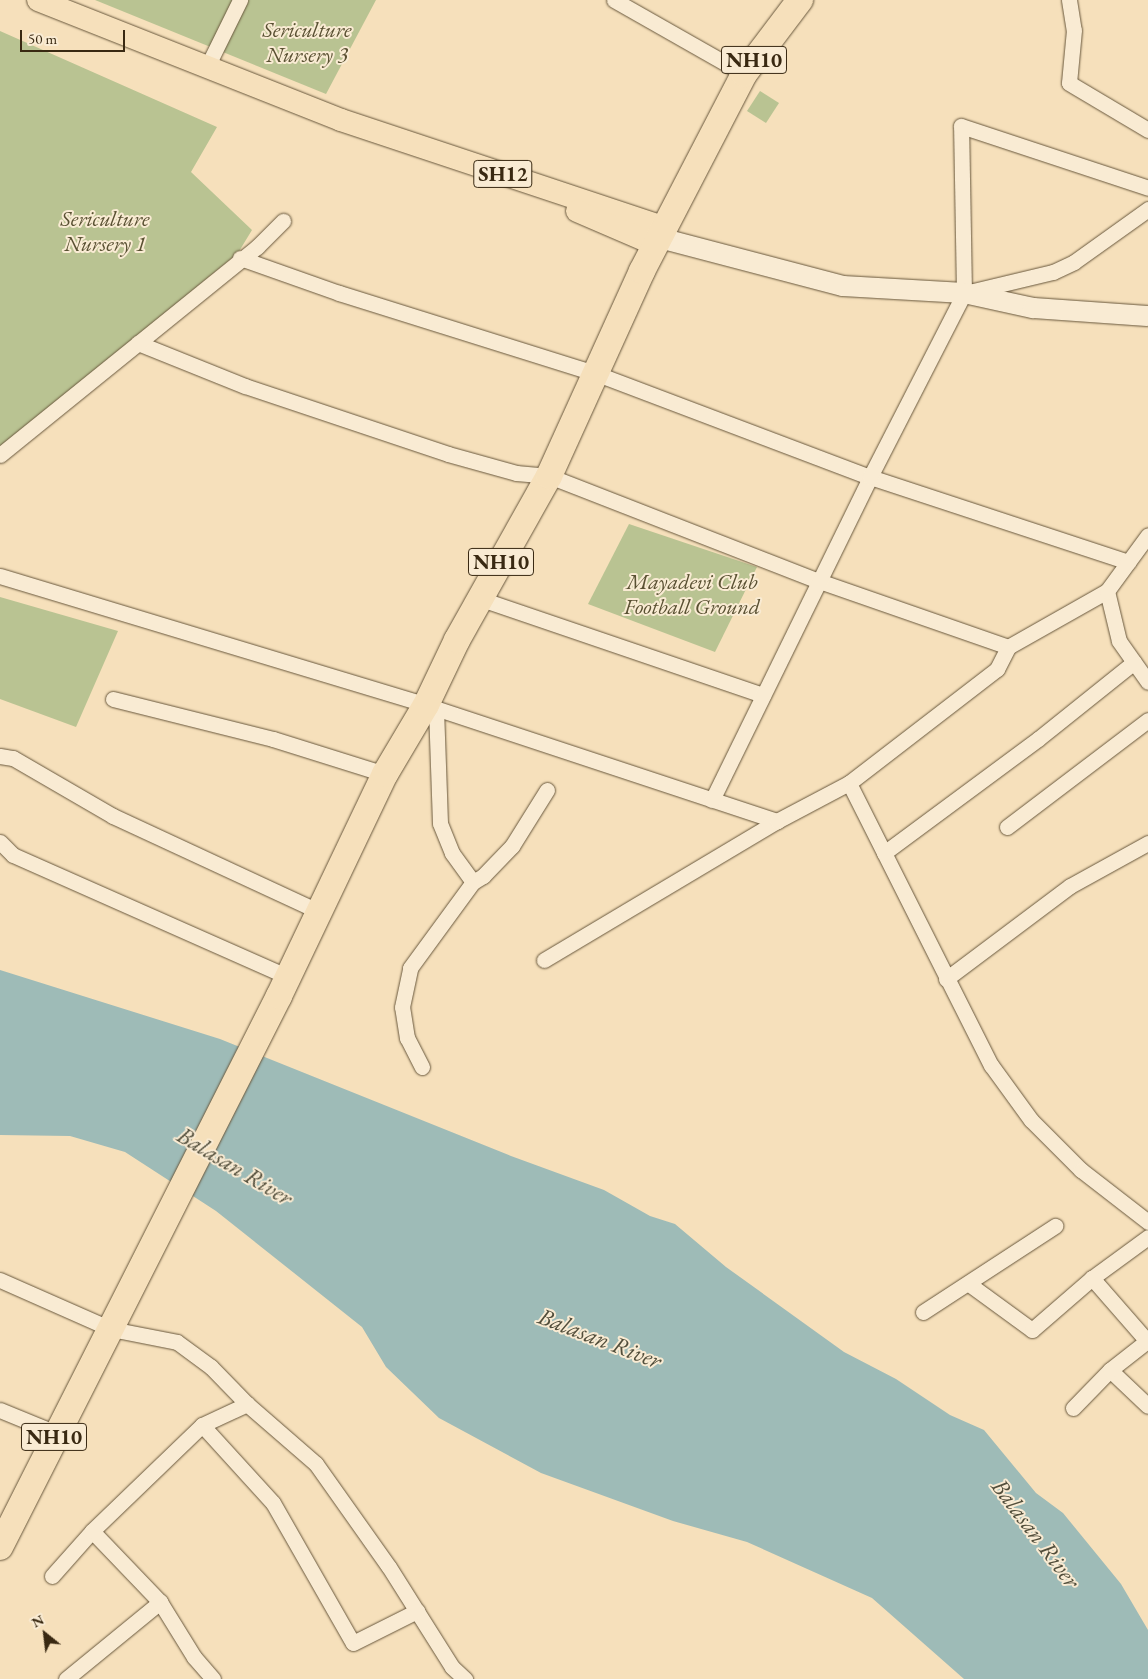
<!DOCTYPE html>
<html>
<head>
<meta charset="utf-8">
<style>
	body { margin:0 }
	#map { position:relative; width:1148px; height:1679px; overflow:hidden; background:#f6e0bb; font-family:"EB Garamond",serif }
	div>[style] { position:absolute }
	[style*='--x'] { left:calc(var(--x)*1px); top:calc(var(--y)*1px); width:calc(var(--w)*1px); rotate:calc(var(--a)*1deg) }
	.green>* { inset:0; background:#b9c392 }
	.water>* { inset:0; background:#9ebbb7 }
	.roads { filter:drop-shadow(0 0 1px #68573c) drop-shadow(0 0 1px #68573c) }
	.street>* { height:15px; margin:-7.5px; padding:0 7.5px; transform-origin:7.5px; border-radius:7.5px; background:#f9ebd3 }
	.secondary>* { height:20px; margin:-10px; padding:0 10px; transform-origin:10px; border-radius:10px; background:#f9ebd3 }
	.primary>* { height:22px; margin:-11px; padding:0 11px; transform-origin:11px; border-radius:11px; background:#f6e0bb }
	.highway>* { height:26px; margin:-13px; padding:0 13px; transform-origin:13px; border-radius:13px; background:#f6e0bb }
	span { translate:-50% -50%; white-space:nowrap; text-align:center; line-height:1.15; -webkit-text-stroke:4px #f9ebd3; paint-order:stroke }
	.shield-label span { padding:1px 4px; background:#f9ebd3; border:1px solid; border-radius:4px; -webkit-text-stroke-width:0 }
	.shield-label { font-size:21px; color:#392912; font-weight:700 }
	.park-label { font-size:22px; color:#595032; font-style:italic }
	.water-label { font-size:24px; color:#524e3b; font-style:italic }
	.north { position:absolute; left:20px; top:1609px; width:50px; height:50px; -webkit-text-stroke:4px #f9ebd3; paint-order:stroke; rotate:331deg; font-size:14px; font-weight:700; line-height:20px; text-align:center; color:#392912 }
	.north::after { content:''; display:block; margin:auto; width:18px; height:22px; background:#392912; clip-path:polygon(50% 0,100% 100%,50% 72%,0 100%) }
	.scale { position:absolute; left:20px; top:30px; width:105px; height:22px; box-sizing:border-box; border:2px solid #392912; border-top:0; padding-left:6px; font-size:15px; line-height:18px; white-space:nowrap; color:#392912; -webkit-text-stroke:4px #f9ebd3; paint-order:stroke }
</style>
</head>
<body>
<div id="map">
	<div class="green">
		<div style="clip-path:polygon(95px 0,376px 0,326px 94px)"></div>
		<div style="clip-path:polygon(0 31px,217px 127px,191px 172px,252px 230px,238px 253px,0 449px)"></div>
		<div style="clip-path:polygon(760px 91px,779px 103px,766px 123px,747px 111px)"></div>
		<div style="clip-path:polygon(629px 524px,757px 567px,715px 652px,588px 604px)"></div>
		<div style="clip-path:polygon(0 597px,118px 631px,76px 727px,0 699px)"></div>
	</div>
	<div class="water">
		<div style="clip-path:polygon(0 970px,220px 1039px,511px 1156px,604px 1190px,650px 1216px,675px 1224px,726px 1267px,844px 1352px,896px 1379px,950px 1415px,984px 1430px,1036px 1493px,1063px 1513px,1121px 1584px,1148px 1630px,1148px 1679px,964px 1679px,872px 1598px,747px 1542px,673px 1521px,541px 1473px,439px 1418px,386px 1367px,362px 1327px,216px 1211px,125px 1152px,70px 1136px,0 1135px)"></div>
	</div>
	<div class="roads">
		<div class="street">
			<div style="--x:614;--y:0;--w:150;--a:29.6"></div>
			<div style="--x:1069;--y:0;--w:30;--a:81"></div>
			<div style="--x:1074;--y:30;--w:53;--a:95.4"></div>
			<div style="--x:1069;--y:83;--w:92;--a:30.7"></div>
			<div style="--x:207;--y:67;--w:75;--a:-63.8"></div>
			<div style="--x:240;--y:258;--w:105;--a:19.5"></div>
			<div style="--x:339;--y:293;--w:270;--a:17.4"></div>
			<div style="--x:597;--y:374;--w:292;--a:20.7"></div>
			<div style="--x:870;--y:477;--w:272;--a:18.2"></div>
			<div style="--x:969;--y:292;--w:86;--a:-13.4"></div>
			<div style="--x:1053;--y:272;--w:23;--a:-25"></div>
			<div style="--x:1074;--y:262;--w:91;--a:-35.6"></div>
			<div style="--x:138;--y:343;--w:115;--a:21.9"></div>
			<div style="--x:245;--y:386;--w:214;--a:18.5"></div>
			<div style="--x:448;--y:454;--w:71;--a:15.6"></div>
			<div style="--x:516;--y:473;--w:33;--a:5"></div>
			<div style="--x:549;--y:476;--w:290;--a:21.3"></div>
			<div style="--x:819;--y:581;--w:200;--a:19.2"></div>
			<div style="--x:0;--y:455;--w:331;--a:-39"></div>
			<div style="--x:257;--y:247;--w:37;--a:-45"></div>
			<div style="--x:0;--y:576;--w:445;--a:16.8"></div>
			<div style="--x:426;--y:705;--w:370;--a:18.3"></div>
			<div style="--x:1107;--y:591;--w:51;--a:76.5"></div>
			<div style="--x:1119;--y:641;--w:50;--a:54.7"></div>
			<div style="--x:481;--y:599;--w:298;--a:18.8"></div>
			<div style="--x:113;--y:699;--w:165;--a:14"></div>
			<div style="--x:273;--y:739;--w:117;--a:17.4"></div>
			<div style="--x:0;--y:756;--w:13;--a:9"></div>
			<div style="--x:13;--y:758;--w:116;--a:30.1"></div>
			<div style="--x:113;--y:816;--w:226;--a:24.9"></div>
			<div style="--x:849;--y:783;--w:316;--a:63.3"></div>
			<div style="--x:991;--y:1065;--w:68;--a:54"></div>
			<div style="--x:1031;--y:1120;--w:71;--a:45"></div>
			<div style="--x:1081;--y:1170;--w:85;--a:37.8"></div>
			<div style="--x:712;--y:800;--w:360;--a:-63.9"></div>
			<div style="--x:870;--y:477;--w:207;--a:-62.9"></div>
			<div style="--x:964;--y:293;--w:167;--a:-91"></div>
			<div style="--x:961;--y:126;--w:197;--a:18.3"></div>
			<div style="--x:1007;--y:827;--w:177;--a:-37.2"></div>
			<div style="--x:0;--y:842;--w:18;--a:45"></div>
			<div style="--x:13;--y:855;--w:301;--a:23.9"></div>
			<div style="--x:884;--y:853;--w:192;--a:-36.5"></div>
			<div style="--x:1038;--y:739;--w:123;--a:-38.7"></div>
			<div style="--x:473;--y:882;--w:12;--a:-31"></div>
			<div style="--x:483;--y:876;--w:42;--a:-46"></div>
			<div style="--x:512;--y:846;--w:66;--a:-58"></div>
			<div style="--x:544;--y:960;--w:271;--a:-30.8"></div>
			<div style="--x:777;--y:821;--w:81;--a:-27.8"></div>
			<div style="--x:849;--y:783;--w:187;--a:-37.6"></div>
			<div style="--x:997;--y:669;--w:25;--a:-63"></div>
			<div style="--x:1008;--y:647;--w:114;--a:-29.5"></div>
			<div style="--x:1107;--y:591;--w:69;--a:-53.8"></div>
			<div style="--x:946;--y:979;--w:155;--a:-36.9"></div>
			<div style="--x:1070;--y:886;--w:89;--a:-28.9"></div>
			<div style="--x:422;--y:1067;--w:33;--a:-117"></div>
			<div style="--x:407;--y:1038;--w:31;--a:-99"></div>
			<div style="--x:402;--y:1007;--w:40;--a:-78"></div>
			<div style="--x:410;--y:968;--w:107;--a:-53.8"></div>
			<div style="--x:473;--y:882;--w:36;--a:-126"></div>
			<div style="--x:452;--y:853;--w:32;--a:-112"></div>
			<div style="--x:440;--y:823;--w:114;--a:-92"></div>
			<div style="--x:0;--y:1280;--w:121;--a:23.8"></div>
			<div style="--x:111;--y:1329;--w:67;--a:11.1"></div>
			<div style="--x:177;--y:1342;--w:42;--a:36.3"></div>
			<div style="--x:211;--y:1367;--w:52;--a:45.8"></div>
			<div style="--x:247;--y:1404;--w:91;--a:41"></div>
			<div style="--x:316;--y:1464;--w:126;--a:54.7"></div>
			<div style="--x:389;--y:1567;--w:118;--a:57.8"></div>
			<div style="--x:452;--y:1667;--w:18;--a:43"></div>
			<div style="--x:969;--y:1284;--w:78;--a:36.1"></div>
			<div style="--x:1032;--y:1330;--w:79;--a:-40.9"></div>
			<div style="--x:1092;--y:1278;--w:69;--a:-36.2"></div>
			<div style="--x:923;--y:1312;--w:158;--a:-33.1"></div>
			<div style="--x:1110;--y:1370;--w:52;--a:43.5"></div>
			<div style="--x:1073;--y:1408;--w:53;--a:-45.8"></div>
			<div style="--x:1110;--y:1370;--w:47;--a:-38.1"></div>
			<div style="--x:1147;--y:1341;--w:84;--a:-131.1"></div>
			<div style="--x:0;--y:1410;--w:61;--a:22.3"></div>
			<div style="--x:202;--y:1425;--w:105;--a:47.7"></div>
			<div style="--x:273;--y:1503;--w:161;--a:60.3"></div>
			<div style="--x:353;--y:1643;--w:72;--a:-26.6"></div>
			<div style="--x:92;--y:1531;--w:98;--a:46.2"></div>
			<div style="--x:160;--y:1602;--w:65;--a:58.3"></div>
			<div style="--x:194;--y:1657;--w:29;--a:49"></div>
			<div style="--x:52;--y:1576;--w:60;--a:-48.4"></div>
			<div style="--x:92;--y:1531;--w:153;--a:-43.9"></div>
			<div style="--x:202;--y:1425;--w:50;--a:-25"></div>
			<div style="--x:66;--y:1679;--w:122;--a:-39.3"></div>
		</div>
		<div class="secondary">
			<div style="--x:660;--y:238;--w:189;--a:14.7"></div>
			<div style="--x:843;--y:286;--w:121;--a:3.3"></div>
			<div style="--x:964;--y:293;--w:71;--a:12.3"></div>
			<div style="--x:1033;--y:308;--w:115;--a:4"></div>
		</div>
		<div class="primary">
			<div style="--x:38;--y:0;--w:326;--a:21.6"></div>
			<div style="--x:341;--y:120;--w:342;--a:18.4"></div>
			<div style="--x:577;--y:211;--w:86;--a:23.3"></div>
		</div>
		<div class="highway">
			<div style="--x:0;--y:1547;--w:618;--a:-63.14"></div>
			<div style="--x:279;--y:996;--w:246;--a:-64.5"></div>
			<div style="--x:385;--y:774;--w:80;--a:-59.3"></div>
			<div style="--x:426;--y:705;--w:72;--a:-64.5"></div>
			<div style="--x:457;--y:640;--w:188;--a:-60.7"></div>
			<div style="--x:549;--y:476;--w:225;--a:-65.6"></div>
			<div style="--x:642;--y:271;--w:222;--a:-62.6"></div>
			<div style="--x:744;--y:74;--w:93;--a:-52.9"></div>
		</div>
	</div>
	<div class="shield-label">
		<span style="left:754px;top:60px">NH10</span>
		<span style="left:503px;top:174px">SH12</span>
		<span style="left:501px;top:562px">NH10</span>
		<span style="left:54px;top:1437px">NH10</span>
	</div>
	<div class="park-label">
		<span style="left:307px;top:42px">Sericulture<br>Nursery 3</span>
		<span style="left:105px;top:231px">Sericulture<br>Nursery 1</span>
		<span style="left:692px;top:594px">Mayadevi Club<br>Football Ground</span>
	</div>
	<div class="water-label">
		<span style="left:235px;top:1166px;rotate:31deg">Balasan River</span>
		<span style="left:600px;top:1338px;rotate:21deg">Balasan River</span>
		<span style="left:1036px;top:1533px;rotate:53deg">Balasan River</span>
	</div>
	<div class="north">N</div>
	<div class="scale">50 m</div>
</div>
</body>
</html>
